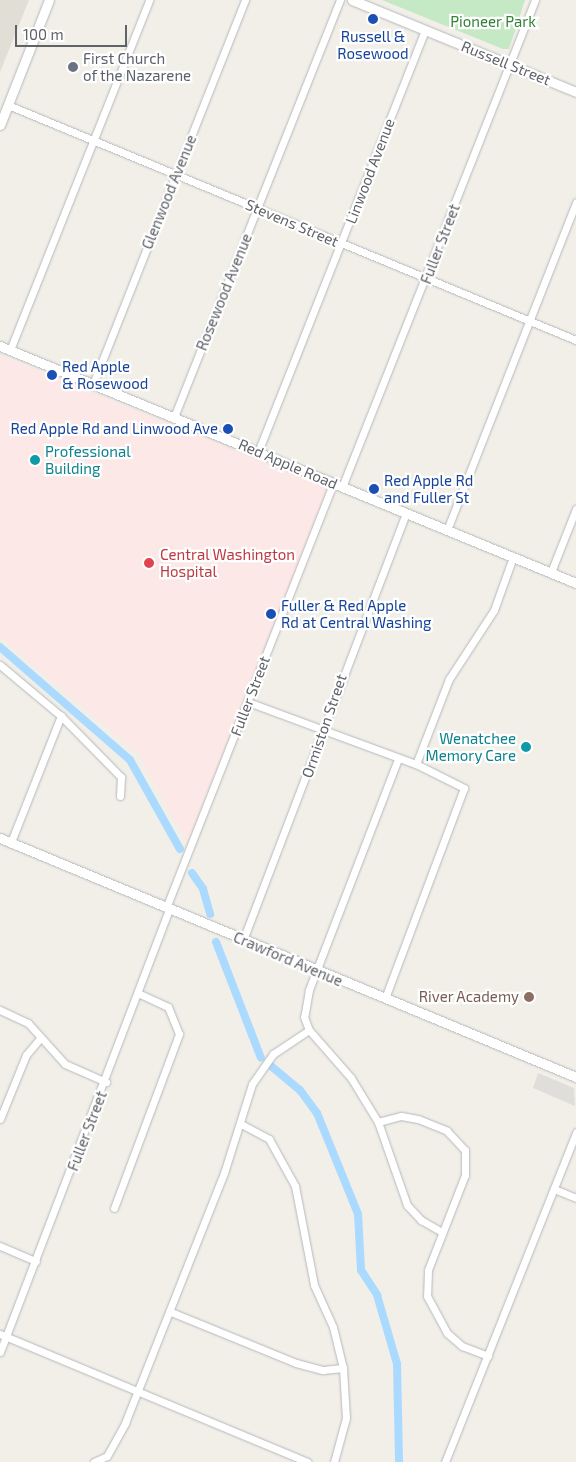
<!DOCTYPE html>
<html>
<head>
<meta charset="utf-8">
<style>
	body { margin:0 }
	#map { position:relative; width:576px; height:1462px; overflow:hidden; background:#f1efe8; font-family:"Exo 2",sans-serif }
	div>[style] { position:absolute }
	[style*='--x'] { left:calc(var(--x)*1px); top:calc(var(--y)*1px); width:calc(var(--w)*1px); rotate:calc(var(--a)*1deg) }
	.industrial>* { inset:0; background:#e0deda }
	.education>* { inset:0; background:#e1ded6 }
	.medical>* { inset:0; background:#fce8e6 }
	.green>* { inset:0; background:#c5e8c5 }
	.canal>* { height:8px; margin:-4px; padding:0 4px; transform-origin:4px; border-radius:4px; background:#aadaff }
	.roads { filter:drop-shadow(0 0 1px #b5b8bc) drop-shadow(0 0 1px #b5b8bc) }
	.minor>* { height:7px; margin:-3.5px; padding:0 3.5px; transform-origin:3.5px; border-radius:3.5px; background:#fff }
	.tertiary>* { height:9px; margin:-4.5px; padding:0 4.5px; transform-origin:4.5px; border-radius:4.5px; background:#fff }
	.secondary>* { height:9px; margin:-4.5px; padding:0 4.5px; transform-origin:4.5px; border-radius:4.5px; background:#fff }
	.dots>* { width:14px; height:14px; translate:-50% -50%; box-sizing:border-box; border:2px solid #fff; border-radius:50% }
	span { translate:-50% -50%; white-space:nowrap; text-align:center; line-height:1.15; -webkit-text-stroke:4.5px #fff; paint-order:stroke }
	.park-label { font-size:15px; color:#348238 }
	.transit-label { font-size:15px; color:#164399 }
	.left { translate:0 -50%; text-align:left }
	.right { translate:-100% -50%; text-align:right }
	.worship-label { font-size:15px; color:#5b616d }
	.street-label { font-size:15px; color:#5f6368 }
	.culture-label { font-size:15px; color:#0d838f }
	.health-label { font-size:15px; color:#be3a42 }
	.education-label { font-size:15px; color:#785e54 }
	.scale { position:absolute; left:15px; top:25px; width:112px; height:22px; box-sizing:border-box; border:2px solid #5f6368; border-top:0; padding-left:6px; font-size:15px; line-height:18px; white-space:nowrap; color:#5f6368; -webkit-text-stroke:4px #fff; paint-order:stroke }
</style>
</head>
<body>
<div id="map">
	<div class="industrial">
		<div style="clip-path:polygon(538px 1073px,574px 1088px,575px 1106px,533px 1088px)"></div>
	</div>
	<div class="education">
		<div style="clip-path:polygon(0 0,29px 0,0 72px)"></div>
	</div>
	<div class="medical">
		<div style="clip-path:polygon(0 355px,328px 488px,187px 843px,139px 755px,0 637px)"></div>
	</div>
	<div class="green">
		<div style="clip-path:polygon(382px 0,525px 0,509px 49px,503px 49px)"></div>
	</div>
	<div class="canal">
		<div style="--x:0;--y:647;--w:172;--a:41"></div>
		<div style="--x:130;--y:760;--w:102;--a:60.7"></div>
		<div style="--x:192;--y:873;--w:19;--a:55"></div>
		<div style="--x:203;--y:889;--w:26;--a:74"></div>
		<div style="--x:216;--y:942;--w:124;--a:68.8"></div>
		<div style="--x:271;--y:1066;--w:38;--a:40"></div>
		<div style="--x:300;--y:1090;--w:29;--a:54"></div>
		<div style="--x:317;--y:1113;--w:109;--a:67.9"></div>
		<div style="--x:358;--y:1214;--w:56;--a:86.9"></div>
		<div style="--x:361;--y:1270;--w:30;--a:57"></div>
		<div style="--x:377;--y:1295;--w:72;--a:73.8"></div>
		<div style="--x:397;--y:1364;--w:98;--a:88.8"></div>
	</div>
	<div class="roads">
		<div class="minor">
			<div style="--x:8;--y:105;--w:615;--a:22.48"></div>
			<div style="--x:10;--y:350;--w:377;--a:-68.3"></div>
			<div style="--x:93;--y:384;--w:413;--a:-68.4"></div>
			<div style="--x:174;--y:417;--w:449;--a:-68.3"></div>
			<div style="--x:258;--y:452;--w:454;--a:-68.4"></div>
			<div style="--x:342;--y:487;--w:524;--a:-68.38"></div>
			<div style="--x:447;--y:530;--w:352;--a:-68.5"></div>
			<div style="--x:551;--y:572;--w:68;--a:-68.4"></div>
			<div style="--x:0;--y:665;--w:80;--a:39.9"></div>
			<div style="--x:61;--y:716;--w:86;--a:45.5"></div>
			<div style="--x:121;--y:777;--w:19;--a:93"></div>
			<div style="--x:248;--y:702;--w:179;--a:20.3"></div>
			<div style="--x:416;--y:764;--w:54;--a:26.6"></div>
			<div style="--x:464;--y:788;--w:224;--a:110.6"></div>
			<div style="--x:398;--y:759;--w:248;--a:111.1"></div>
			<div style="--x:309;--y:990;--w:27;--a:100"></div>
			<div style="--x:304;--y:1017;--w:14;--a:69"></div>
			<div style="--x:309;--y:1030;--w:64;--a:48.8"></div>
			<div style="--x:351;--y:1078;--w:52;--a:58.5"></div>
			<div style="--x:378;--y:1122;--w:88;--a:70.7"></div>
			<div style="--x:407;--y:1205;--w:21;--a:47"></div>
			<div style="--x:421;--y:1220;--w:24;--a:30"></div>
			<div style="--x:416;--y:764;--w:91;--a:-68.8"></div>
			<div style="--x:449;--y:679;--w:82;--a:-56.9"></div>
			<div style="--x:494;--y:610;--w:56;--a:-70.3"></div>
			<div style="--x:11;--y:842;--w:136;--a:-68.4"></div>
			<div style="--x:166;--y:908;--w:457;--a:-68.5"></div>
			<div style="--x:243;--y:940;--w:457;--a:-69.1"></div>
			<div style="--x:0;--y:1010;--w:31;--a:25"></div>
			<div style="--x:28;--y:1023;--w:55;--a:47.9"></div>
			<div style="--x:65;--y:1064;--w:45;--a:23.7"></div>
			<div style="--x:0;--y:1119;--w:69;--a:-67.9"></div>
			<div style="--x:26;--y:1055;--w:23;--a:-50"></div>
			<div style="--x:378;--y:1122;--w:24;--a:-15"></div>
			<div style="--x:401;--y:1116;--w:17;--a:10"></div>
			<div style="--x:418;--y:1119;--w:31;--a:22"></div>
			<div style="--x:447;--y:1131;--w:26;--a:47"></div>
			<div style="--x:465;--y:1150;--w:25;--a:90"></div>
			<div style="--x:465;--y:1175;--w:102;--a:111.3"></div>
			<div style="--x:428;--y:1270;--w:26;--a:92"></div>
			<div style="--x:427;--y:1296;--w:42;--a:61.6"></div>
			<div style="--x:447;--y:1333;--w:20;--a:41"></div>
			<div style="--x:462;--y:1346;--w:28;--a:21"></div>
			<div style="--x:241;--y:1124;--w:32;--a:28"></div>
			<div style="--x:269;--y:1139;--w:54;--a:61"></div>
			<div style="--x:295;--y:1186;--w:101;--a:79.1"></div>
			<div style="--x:314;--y:1285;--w:46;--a:65.7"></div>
			<div style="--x:333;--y:1327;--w:42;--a:76.3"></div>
			<div style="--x:343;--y:1368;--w:50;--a:86.6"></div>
			<div style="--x:346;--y:1418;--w:46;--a:105.3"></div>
			<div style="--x:554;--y:1189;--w:24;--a:22"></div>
			<div style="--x:114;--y:1208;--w:186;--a:-69.5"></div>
			<div style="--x:179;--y:1034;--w:29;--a:-112"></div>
			<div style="--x:168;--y:1007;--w:33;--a:-155"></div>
			<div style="--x:0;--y:1246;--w:39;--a:23"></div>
			<div style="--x:171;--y:1312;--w:135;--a:22.2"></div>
			<div style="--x:296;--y:1363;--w:28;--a:15"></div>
			<div style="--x:323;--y:1370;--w:20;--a:-6"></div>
			<div style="--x:0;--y:1334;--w:333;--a:22.6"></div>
			<div style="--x:0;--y:1352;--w:474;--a:-69.1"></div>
			<div style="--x:94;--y:1462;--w:14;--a:-25"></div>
			<div style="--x:107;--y:1456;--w:38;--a:-61"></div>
			<div style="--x:125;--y:1423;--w:269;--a:-68.4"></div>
			<div style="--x:224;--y:1173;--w:93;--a:-72.5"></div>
			<div style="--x:252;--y:1084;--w:37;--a:-55"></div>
			<div style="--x:273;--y:1054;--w:43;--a:-33.7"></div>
			<div style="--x:445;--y:1462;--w:355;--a:-68.3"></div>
		</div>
		<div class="tertiary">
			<div style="--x:0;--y:125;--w:134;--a:-68.6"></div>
			<div style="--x:0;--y:346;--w:623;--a:22.37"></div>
			<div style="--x:0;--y:838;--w:624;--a:22.54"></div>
		</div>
		<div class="secondary">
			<div style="--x:352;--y:0;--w:242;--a:22.3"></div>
		</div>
	</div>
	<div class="dots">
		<div style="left:373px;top:19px;background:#1a4fb4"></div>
		<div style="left:73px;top:67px;background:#6b7280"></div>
		<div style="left:52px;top:375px;background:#1a4fb4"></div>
		<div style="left:228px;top:429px;background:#1a4fb4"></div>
		<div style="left:35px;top:460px;background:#0f9aa8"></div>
		<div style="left:374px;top:489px;background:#1a4fb4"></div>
		<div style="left:149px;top:563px;background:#e0444e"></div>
		<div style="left:271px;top:614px;background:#1a4fb4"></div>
		<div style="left:526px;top:747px;background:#0f9aa8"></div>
		<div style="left:529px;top:997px;background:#8d6e63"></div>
	</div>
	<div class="park-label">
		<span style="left:493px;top:22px">Pioneer Park</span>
	</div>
	<div class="transit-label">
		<span style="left:373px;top:45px">Russell &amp;<br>Rosewood</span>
		<span class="left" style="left:62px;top:375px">Red Apple<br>&amp; Rosewood</span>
		<span class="right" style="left:218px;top:429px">Red Apple Rd and Linwood Ave</span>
		<span class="left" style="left:384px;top:489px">Red Apple Rd<br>and Fuller St</span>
		<span class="left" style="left:281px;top:614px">Fuller &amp; Red Apple<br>Rd at Central Washing</span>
	</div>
	<div class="worship-label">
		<span class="left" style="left:83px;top:67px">First Church<br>of the Nazarene</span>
	</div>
	<div class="street-label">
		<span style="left:506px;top:63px;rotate:22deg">Russell Street</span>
		<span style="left:370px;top:171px;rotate:-69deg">Linwood Avenue</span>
		<span style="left:169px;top:192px;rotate:-68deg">Glenwood Avenue</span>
		<span style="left:292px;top:223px;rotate:23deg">Stevens Street</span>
		<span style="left:440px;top:244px;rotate:-69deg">Fuller Street</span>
		<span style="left:224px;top:292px;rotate:-68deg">Rosewood Avenue</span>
		<span style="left:288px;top:464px;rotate:23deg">Red Apple Road</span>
		<span style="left:250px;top:696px;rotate:-69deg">Fuller Street</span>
		<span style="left:324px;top:726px;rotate:-71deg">Ormiston Street</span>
		<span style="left:288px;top:959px;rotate:23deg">Crawford Avenue</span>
		<span style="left:87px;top:1131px;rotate:-69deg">Fuller Street</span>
	</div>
	<div class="culture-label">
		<span class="left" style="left:45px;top:460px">Professional<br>Building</span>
		<span class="right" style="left:516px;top:747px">Wenatchee<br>Memory Care</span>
	</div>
	<div class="health-label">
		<span class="left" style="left:160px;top:563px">Central Washington<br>Hospital</span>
	</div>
	<div class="education-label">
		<span class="right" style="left:519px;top:997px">River Academy</span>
	</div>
	<div class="scale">100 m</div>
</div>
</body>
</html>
